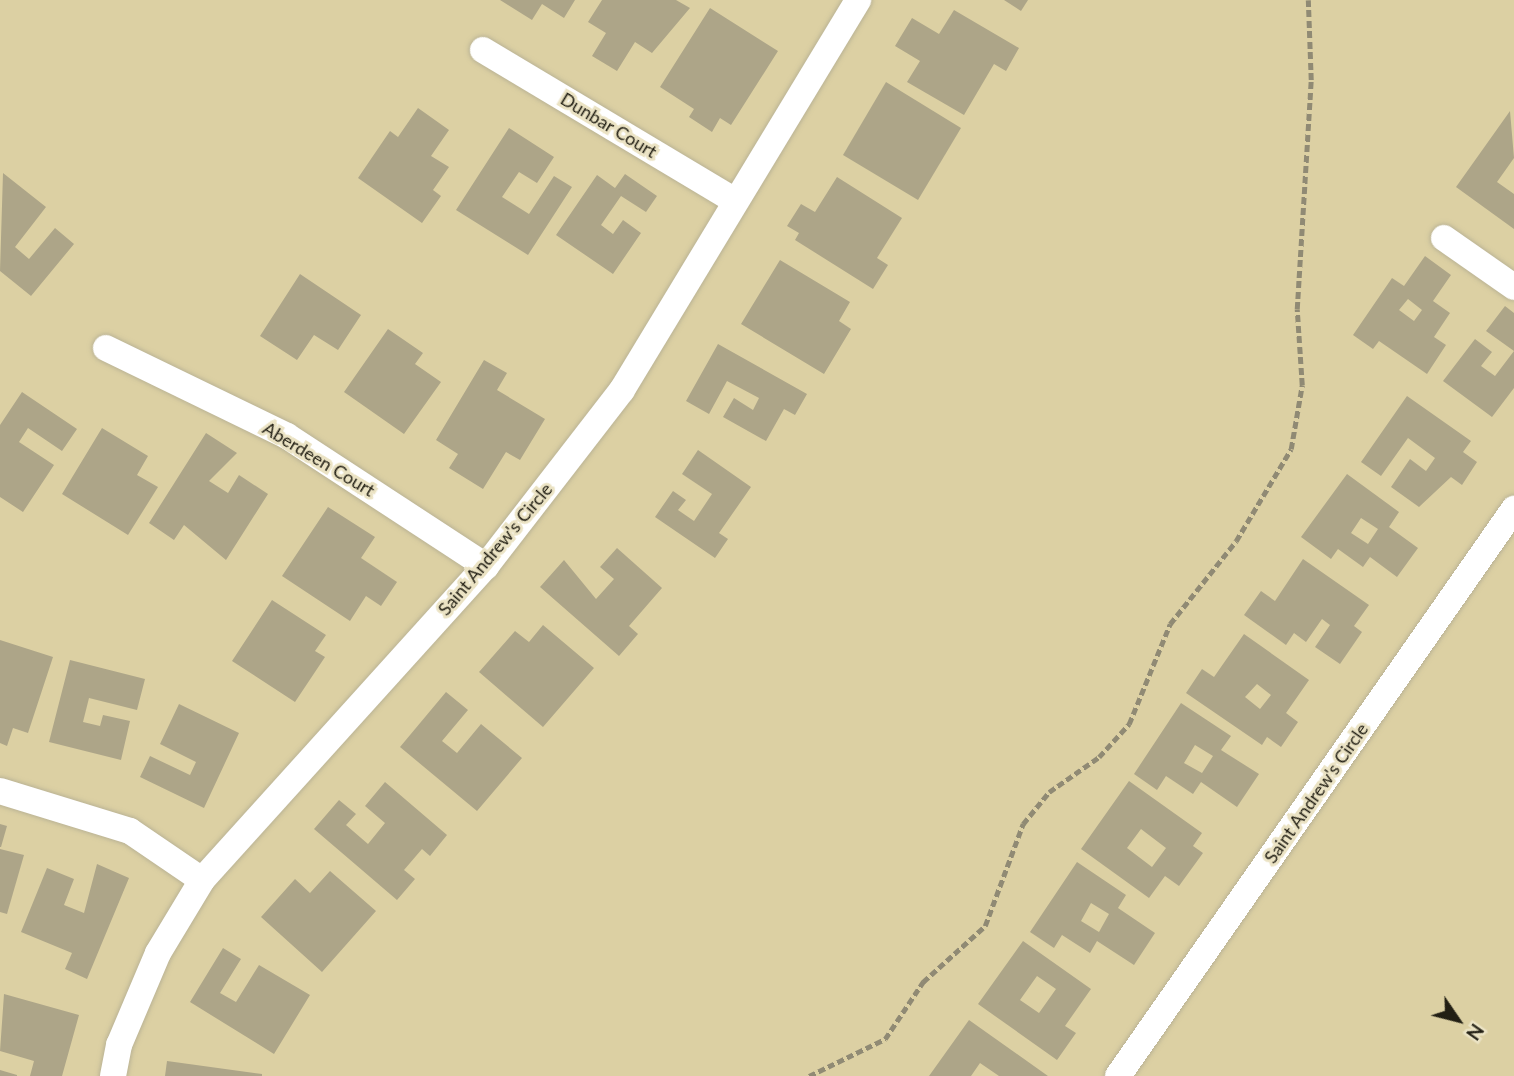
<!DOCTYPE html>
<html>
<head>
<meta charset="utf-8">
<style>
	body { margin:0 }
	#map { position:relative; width:1514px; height:1076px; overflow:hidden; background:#ebe3c4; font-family:Lato,sans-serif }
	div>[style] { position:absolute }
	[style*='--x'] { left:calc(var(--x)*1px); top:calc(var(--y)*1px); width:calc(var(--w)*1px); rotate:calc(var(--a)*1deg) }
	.green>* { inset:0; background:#dcd0a3 }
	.building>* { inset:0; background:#ada588 }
	.path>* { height:4.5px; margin-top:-2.25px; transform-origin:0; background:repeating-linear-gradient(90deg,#908a74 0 7px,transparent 0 10.5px) }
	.roads { filter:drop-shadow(0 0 2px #bab395) drop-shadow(0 0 2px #bab395) }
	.street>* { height:26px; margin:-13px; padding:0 13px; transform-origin:13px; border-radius:13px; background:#fff }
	span { translate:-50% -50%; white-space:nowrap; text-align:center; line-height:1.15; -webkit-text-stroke:6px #ebe3c4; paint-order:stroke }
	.street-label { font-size:18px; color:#221f14 }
	.north { position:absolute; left:1423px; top:985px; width:70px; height:70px; -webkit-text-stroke:5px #ebe3c4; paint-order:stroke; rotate:125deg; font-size:19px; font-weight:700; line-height:28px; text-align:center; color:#221f14 }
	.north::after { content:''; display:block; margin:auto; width:24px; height:32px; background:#221f14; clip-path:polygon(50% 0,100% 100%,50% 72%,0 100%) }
</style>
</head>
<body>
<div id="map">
	<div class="green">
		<div style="clip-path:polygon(0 0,1514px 0,1514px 1076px,0 1076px)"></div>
	</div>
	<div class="building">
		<div style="clip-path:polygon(500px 0,575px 0,564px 18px,542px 4px,532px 20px)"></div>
		<div style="clip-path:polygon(602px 0,676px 0,690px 8px,652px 53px,635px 42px,617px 71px,592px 56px,606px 33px,588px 22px)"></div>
		<div style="clip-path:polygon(1004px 0,1028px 0,1021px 11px)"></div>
		<div style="clip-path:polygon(710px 8px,778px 51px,731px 125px,720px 118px,712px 132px,689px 117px,694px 109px,660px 87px)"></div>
		<div style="clip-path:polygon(954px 10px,1019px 48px,1006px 71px,994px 64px,964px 115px,907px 82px,920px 61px,895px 46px,912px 18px,939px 34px)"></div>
		<div style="clip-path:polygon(886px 82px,961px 128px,918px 200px,843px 155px)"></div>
		<div style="clip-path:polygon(418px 108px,449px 130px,431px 156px,449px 167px,433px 190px,441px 196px,422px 223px,358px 178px,390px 131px,398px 137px)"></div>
		<div style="clip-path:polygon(1510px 111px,1514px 158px,1497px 182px,1514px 194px,1514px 229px,1456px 187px)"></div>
		<div style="clip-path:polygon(509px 128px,554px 157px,537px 183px,519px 172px,502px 197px,529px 214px,554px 176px,572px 187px,528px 255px,456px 210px)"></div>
		<div style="clip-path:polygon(3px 173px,46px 207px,15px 247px,29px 259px,55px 228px,74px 244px,31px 296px,0 271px)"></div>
		<div style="clip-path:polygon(625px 174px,657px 196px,646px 212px,621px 196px,601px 225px,613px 234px,623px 220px,641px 233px,613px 274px,556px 235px,597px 175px,615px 188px)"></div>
		<div style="clip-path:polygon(837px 177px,902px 218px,877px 258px,888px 265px,873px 289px,795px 240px,799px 233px,787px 226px,801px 204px,815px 212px)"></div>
		<div style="clip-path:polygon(evenodd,1425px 256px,1451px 275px,1433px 301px,1450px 313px,1434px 337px,1446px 345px,1427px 374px,1379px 341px,1373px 349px,1353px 335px,1392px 278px,1404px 286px,1425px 256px,1408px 299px,1422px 310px,1414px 321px,1399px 310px,1408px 299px)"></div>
		<div style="clip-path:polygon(780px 260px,850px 302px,839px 321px,851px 329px,824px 374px,741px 324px)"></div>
		<div style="clip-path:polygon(300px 274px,361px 315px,338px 350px,314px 335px,297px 360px,260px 336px)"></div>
		<div style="clip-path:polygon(1505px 306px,1514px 313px,1514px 388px,1492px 417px,1443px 381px,1475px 339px,1492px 352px,1481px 366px,1495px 376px,1514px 351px,1486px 331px)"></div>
		<div style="clip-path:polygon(388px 329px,423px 353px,415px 364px,441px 382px,404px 434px,344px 392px)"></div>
		<div style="clip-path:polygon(718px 344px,807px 394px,795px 415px,784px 409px,766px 441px,723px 417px,734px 398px,753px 410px,759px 398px,727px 381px,709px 414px,686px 401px)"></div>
		<div style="clip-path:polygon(484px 360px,507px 373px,497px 390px,545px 419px,520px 460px,506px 452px,483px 489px,449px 468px,458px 454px,436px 440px)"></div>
		<div style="clip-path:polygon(22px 392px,77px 429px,62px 451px,28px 428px,19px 442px,54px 465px,23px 512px,0 497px,0 425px)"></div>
		<div style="clip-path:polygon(1407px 396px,1471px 441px,1463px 452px,1477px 462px,1462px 485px,1451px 477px,1419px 507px,1391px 487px,1410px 459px,1426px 471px,1435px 458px,1408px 438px,1381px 476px,1361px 462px)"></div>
		<div style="clip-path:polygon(102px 428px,148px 456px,137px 475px,158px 487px,128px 535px,62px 494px)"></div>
		<div style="clip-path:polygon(206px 433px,237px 453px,209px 481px,228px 493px,239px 475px,268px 494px,226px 560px,184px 525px,174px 540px,149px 523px)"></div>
		<div style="clip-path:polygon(698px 450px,751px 487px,719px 533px,728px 539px,715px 558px,655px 517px,673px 491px,686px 500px,678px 510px,694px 521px,712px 494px,682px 474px)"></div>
		<div style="clip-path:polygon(evenodd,1347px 474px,1399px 512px,1389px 527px,1418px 548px,1397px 577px,1370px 557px,1363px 567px,1338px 549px,1331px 559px,1301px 537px,1347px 474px,1361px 518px,1378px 529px,1368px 544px,1351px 533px,1361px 518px)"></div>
		<div style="clip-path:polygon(328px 507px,375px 537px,361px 558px,397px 582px,381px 606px,366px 596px,350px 621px,282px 576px)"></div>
		<div style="clip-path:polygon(617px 548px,662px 588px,629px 626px,638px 634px,619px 656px,540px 587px,564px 560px,596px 599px,614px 579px,600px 567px)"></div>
		<div style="clip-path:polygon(1303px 559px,1369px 605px,1354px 626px,1362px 632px,1340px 664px,1315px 647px,1330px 625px,1322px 619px,1306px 642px,1294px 633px,1286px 645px,1244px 615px,1261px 591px,1275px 601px)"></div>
		<div style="clip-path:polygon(272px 600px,326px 635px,315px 651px,325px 657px,295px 702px,232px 661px)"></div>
		<div style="clip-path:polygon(543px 625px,594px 668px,543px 727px,479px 672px,515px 631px,529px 642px)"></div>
		<div style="clip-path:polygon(evenodd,1244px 634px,1309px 680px,1286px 713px,1298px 722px,1281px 747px,1267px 737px,1262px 745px,1186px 693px,1202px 669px,1214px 677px,1244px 634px,1257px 684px,1271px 695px,1260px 709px,1245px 697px,1257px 684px)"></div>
		<div style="clip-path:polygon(0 640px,53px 657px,28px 733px,13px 728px,7px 746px,0 743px)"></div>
		<div style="clip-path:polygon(70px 660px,145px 679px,137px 710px,89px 698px,83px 722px,100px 726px,103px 715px,130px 721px,121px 760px,49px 742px)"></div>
		<div style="clip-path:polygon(446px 692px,468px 710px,442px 741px,457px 753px,481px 724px,522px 758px,477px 811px,400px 747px)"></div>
		<div style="clip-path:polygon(evenodd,1181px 703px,1231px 736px,1221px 750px,1259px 774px,1237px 807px,1201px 782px,1193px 794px,1166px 776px,1157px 790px,1134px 774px,1181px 703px,1195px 745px,1213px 756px,1202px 773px,1184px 763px,1195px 745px)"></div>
		<div style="clip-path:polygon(179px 704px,239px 733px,204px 808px,140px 777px,150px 756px,190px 775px,196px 762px,160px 744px)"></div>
		<div style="clip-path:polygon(evenodd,1129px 781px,1202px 833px,1193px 846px,1203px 853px,1179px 886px,1165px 876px,1149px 898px,1081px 849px,1129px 781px,1141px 829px,1166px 848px,1152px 867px,1127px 848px,1141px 829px)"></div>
		<div style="clip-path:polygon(385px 782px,447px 835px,430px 856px,422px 849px,404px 870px,415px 879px,397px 900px,314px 829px,339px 800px,356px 814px,346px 825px,368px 844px,385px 823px,365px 806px)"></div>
		<div style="clip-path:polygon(0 824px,7px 826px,1px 847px,0 847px)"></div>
		<div style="clip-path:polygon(0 849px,24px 855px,7px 914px,0 912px)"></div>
		<div style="clip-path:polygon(evenodd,1077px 862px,1126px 895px,1118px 908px,1155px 933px,1134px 965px,1097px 941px,1090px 953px,1062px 935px,1054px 948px,1030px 932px,1077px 862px,1091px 903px,1109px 914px,1099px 932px,1081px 921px,1091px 903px)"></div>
		<div style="clip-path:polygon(97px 864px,129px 878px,87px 979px,65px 969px,72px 953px,21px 932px,47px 868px,74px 879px,64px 905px,84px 913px)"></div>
		<div style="clip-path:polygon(330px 871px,376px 911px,322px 972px,261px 917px,295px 879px,310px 893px)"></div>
		<div style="clip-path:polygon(evenodd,1023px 941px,1091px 989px,1065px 1026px,1076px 1033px,1057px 1060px,978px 1004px,1023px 941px,1037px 976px,1056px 989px,1039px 1013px,1020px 1000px,1037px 976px)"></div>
		<div style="clip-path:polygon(223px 948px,241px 959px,220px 993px,236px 1002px,259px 965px,310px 995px,274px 1054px,190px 1002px)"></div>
		<div style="clip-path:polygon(4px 994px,79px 1015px,62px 1076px,30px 1076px,34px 1061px,0 1051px)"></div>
		<div style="clip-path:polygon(969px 1020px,1048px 1076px,999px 1076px,980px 1063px,971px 1076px,929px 1076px)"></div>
		<div style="clip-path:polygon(167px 1061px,262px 1074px,262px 1076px,165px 1076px)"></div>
		<div style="clip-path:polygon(0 1070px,17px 1075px,17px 1076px,0 1076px)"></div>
	</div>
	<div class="path">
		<div style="--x:809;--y:1076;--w:85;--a:-26"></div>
		<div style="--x:885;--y:1039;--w:69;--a:-56.3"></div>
		<div style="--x:923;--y:982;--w:84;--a:-42.1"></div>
		<div style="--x:985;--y:926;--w:109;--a:-69.6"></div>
		<div style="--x:1023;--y:824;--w:41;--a:-50.9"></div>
		<div style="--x:1049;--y:792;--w:61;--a:-35"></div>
		<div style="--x:1099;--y:757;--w:45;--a:-47.7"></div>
		<div style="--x:1129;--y:724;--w:108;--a:-67.7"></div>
		<div style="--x:1170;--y:624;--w:106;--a:-51.5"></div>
		<div style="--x:1236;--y:541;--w:107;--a:-59.1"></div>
		<div style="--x:1291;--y:449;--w:65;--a:-80.2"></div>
		<div style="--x:1302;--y:385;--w:76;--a:-93.8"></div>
		<div style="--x:1297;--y:309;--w:229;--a:-86.5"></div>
		<div style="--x:1311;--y:80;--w:80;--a:-92.1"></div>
	</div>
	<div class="roads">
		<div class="street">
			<div style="--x:483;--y:50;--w:292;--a:30.9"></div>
			<div style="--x:1444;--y:238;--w:85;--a:35"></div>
			<div style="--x:106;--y:348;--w:201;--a:25.9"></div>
			<div style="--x:287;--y:436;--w:238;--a:33.2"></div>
			<div style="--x:0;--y:791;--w:136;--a:17.1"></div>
			<div style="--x:130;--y:831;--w:87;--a:34.2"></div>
			<div style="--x:113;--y:1076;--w:32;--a:-79"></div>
			<div style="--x:119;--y:1045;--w:100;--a:-67"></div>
			<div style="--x:158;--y:953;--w:85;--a:-58.9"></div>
			<div style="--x:202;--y:880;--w:423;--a:-47.9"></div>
			<div style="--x:486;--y:566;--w:222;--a:-52.3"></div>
			<div style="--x:622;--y:390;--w:456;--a:-58.8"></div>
			<div style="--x:1118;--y:1076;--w:692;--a:-55.07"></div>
		</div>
	</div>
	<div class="street-label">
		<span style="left:609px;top:125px;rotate:31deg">Dunbar Court</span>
		<span style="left:319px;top:459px;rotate:31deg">Aberdeen Court</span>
		<span style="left:495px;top:549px;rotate:-50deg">Saint Andrew's Circle</span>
		<span style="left:1316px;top:793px;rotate:-55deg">Saint Andrew's Circle</span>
	</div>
	<div class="north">N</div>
</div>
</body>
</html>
